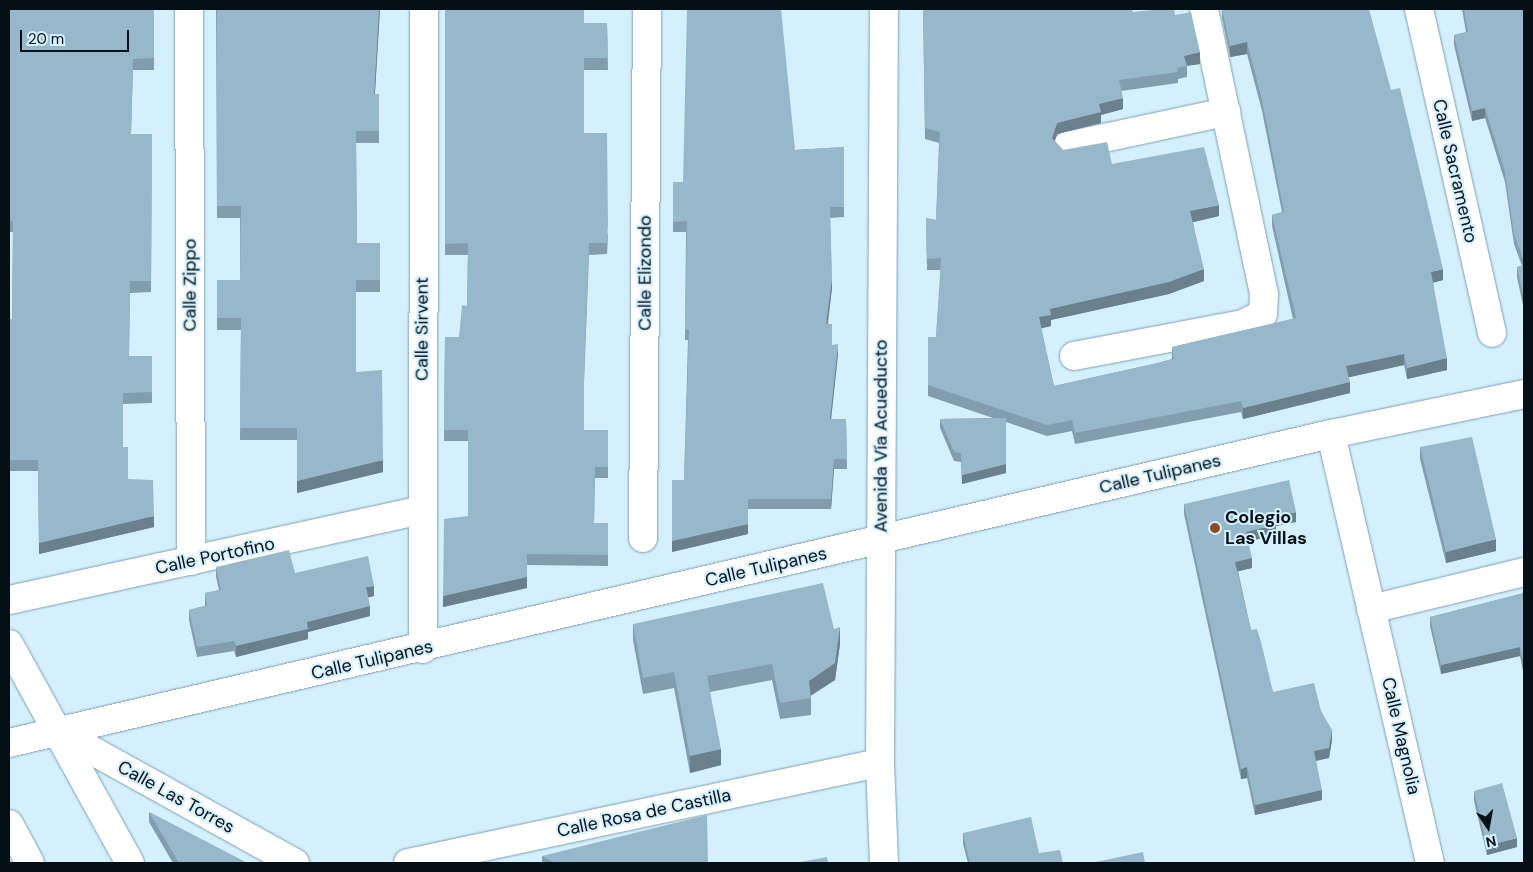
<!DOCTYPE html>
<html>
<head>
<meta charset="utf-8">
<style>
	body { margin:0 }
	#map { position:relative; width:1533px; height:872px; overflow:hidden; background:#d4f0fe; font-family:"DM Sans",sans-serif }
	div>[style] { position:absolute }
	[style*='--x'] { left:calc(var(--x)*1px); top:calc(var(--y)*1px); width:calc(var(--w)*1px); rotate:calc(var(--a)*1deg) }
	.roads { filter:drop-shadow(0 0 1px #7e9fb0) drop-shadow(0 0 1px #7e9fb0) }
	.street>* { height:28px; margin:-14px; padding:0 14px; transform-origin:14px; border-radius:14px; background:#fff }
	.secondary>* { height:28px; margin:-14px; padding:0 14px; transform-origin:14px; border-radius:14px; background:#fff }
	.primary>* { height:28px; margin:-14px; padding:0 14px; transform-origin:14px; border-radius:14px; background:#fff }
	.wall>* { inset:0; background:#829eae }
	.shaded-wall>* { inset:0; background:#6a818d }
	.building>* { inset:0; background:#97b8ca }
	.dots>* { width:14px; height:14px; translate:-50% -50%; box-sizing:border-box; border:2px solid #d4f0fe; border-radius:50% }
	span { translate:-50% -50%; white-space:nowrap; text-align:center; line-height:1.15; -webkit-text-stroke:4px #d4f0fe; paint-order:stroke }
	.street-label { font-size:18px; color:#051016 }
	.poi-label { font-size:18px; color:#051016; font-weight:700 }
	.left { translate:0 -50%; text-align:left }
	.frame { position:absolute; inset:0; border:10px solid #051016; pointer-events:none }
	.north { position:absolute; left:1463px; top:802px; width:50px; height:50px; -webkit-text-stroke:4px #d4f0fe; paint-order:stroke; rotate:168deg; font-size:14px; font-weight:700; line-height:20px; text-align:center; color:#051016 }
	.north::after { content:''; display:block; margin:auto; width:18px; height:22px; background:#051016; clip-path:polygon(50% 0,100% 100%,50% 72%,0 100%) }
	.scale { position:absolute; left:20px; top:30px; width:109px; height:22px; box-sizing:border-box; border:2px solid #051016; border-top:0; padding-left:6px; font-size:15px; line-height:18px; white-space:nowrap; color:#051016; -webkit-text-stroke:4px #d4f0fe; paint-order:stroke }
</style>
</head>
<body>
<div id="map">
	<div class="roads">
		<div class="street">
			<div style="--x:189;--y:9;--w:552;--a:89.79"></div>
			<div style="--x:1419;--y:9;--w:332;--a:77.3"></div>
			<div style="--x:1067;--y:146;--w:163;--a:-12.1"></div>
			<div style="--x:1074;--y:356;--w:172;--a:-10.7"></div>
			<div style="--x:1243;--y:324;--w:22;--a:-27"></div>
			<div style="--x:1263;--y:314;--w:20;--a:-87"></div>
			<div style="--x:1264;--y:294;--w:291;--a:-101.9"></div>
			<div style="--x:1331;--y:434;--w:440;--a:77"></div>
			<div style="--x:643;--y:538;--w:529;--a:-89.57"></div>
			<div style="--x:9;--y:600;--w:422;--a:-12.3"></div>
			<div style="--x:1371;--y:609;--w:157;--a:-13.6"></div>
			<div style="--x:423;--y:649;--w:640;--a:-89.91"></div>
			<div style="--x:408;--y:863;--w:482;--a:-12"></div>
		</div>
		<div class="secondary">
			<div style="--x:57;--y:731;--w:272;--a:29"></div>
			<div style="--x:9;--y:743;--w:1358;--a:-13.16"></div>
			<div style="--x:1331;--y:434;--w:197;--a:-11.7"></div>
			<div style="--x:884;--y:863;--w:100;--a:-92.3"></div>
			<div style="--x:880;--y:763;--w:754;--a:-89.7"></div>
		</div>
		<div class="primary">
			<div style="--x:9;--y:644;--w:250;--a:61.1"></div>
			<div style="--x:9;--y:824;--w:44;--a:61.7"></div>
		</div>
	</div>
	<div class="wall">
		<div style="clip-path:polygon(9px 9px,154px 9px,154px 70px,133px 70px,131px 134px,152px 134px,151px 292px,130px 293px,129px 356px,152px 356px,152px 403px,123px 404px,123px 447px,128px 479px,154px 527px,39px 554px,38px 471px,9px 471px,9px 319px,12px 319px,13px 232px,9px 232px)"></div>
		<div style="clip-path:polygon(216px 9px,380px 9px,375px 94px,379px 94px,379px 143px,356px 143px,357px 243px,380px 243px,380px 292px,356px 292px,356px 372px,383px 472px,297px 493px,297px 440px,240px 440px,241px 330px,217px 330px,217px 280px,240px 280px,240px 218px,217px 218px)"></div>
		<div style="clip-path:polygon(445px 9px,584px 23px,607px 23px,608px 70px,584px 70px,584px 133px,608px 236px,607px 254px,589px 255px,584px 383px,584px 430px,608px 430px,608px 478px,595px 478px,594px 523px,608px 523px,608px 566px,527px 565px,527px 588px,443px 607px,468px 516px,468px 441px,444px 441px,445px 337px,459px 337px,467px 306px,468px 255px,445px 255px)"></div>
		<div style="clip-path:polygon(923px 9px,1133px 12px,1175px 15px,1200px 64px,1187px 66px,1187px 77px,1178px 79px,1178px 83px,1121px 91px,1123px 109px,1101px 115px,1101px 123px,1057px 134px,1055px 141px,1063px 150px,1112px 164px,1219px 216px,1193px 222px,1204px 281px,1169px 294px,1051px 320px,1051px 326px,1041px 328px,1054px 386px,1158px 363px,1172px 359px,1172px 347px,1293px 319px,1272px 226px,1272px 215px,1282px 212px,1262px 111px,1247px 54px,1230px 57px,1222px 18px,1222px 9px,1443px 280px,1433px 283px,1447px 370px,1407px 379px,1404px 365px,1349px 377px,1350px 393px,1243px 419px,1241px 412px,1075px 444px,1072px 431px,1047px 436px,1006px 422px,1006px 473px,962px 484px,961px 462px,954px 461px,940px 428px,940px 419px,993px 418px,928px 396px,928px 337px,936px 337px,941px 270px,927px 270px,926px 218px,936px 220px,939px 143px,925px 139px)"></div>
		<div style="clip-path:polygon(1462px 9px,1524px 9px,1524px 310px,1517px 277px,1517px 267px,1522px 266px,1514px 244px,1505px 182px,1485px 118px,1472px 121px,1454px 45px,1454px 35px,1466px 32px)"></div>
		<div style="clip-path:polygon(844px 147px,844px 217px,830px 218px,832px 288px,828px 324px,832px 345px,838px 354px,831px 419px,846px 419px,847px 469px,834px 469px,831px 509px,748px 509px,748px 534px,672px 552px,672px 480px,684px 480px,688px 340px,685px 340px,686px 232px,673px 232px,673px 222px,683px 182px,795px 150px)"></div>
		<div style="clip-path:polygon(1420px 447px,1496px 551px,1446px 563px,1420px 459px)"></div>
		<div style="clip-path:polygon(1184px 504px,1296px 522px,1276px 526px,1276px 535px,1248px 541px,1252px 568px,1238px 571px,1251px 630px,1273px 692px,1321px 711px,1332px 740px,1329px 758px,1316px 761px,1322px 800px,1255px 815px,1247px 778px,1241px 779px,1184px 514px)"></div>
		<div style="clip-path:polygon(216px 567px,295px 573px,374px 596px,368px 597px,370px 616px,308px 632px,308px 639px,236px 657px,234px 651px,197px 657px,189px 620px,189px 610px,205px 606px,205px 593px,219px 590px,216px 577px)"></div>
		<div style="clip-path:polygon(1524px 593px,1524px 676px,1520px 656px,1441px 674px,1430px 626px,1430px 617px)"></div>
		<div style="clip-path:polygon(633px 624px,834px 629px,840px 644px,835px 680px,811px 695px,811px 715px,780px 719px,772px 680px,710px 692px,721px 765px,690px 773px,674px 688px,643px 694px,633px 640px)"></div>
		<div style="clip-path:polygon(1474px 791px,1517px 847px,1487px 855px,1474px 801px)"></div>
		<div style="clip-path:polygon(149px 812px,247px 863px,173px 863px,149px 822px)"></div>
		<div style="clip-path:polygon(963px 833px,1063px 863px,968px 863px,963px 844px)"></div>
		<div style="clip-path:polygon(542px 856px,708px 863px,542px 863px)"></div>
	</div>
	<div class="shaded-wall">
		<div style="clip-path:polygon(379px 9px,380px 9px,374px 106px,374px 94px)"></div>
		<div style="clip-path:polygon(1247px 42px,1247px 54px,1230px 57px,1230px 46px)"></div>
		<div style="clip-path:polygon(1200px 52px,1200px 64px,1184px 66px,1184px 56px)"></div>
		<div style="clip-path:polygon(1123px 98px,1123px 109px,1101px 115px,1101px 123px,1057px 134px,1052px 149px,1052px 138px,1057px 123px,1099px 104px)"></div>
		<div style="clip-path:polygon(1485px 108px,1485px 118px,1472px 121px,1472px 111px)"></div>
		<div style="clip-path:polygon(1219px 205px,1219px 216px,1190px 223px,1190px 211px)"></div>
		<div style="clip-path:polygon(1204px 269px,1204px 281px,1169px 294px,1051px 320px,1051px 326px,1039px 329px,1039px 317px,1050px 309px)"></div>
		<div style="clip-path:polygon(1443px 269px,1443px 280px,1431px 283px,1431px 272px)"></div>
		<div style="clip-path:polygon(832px 278px,832px 288px,826px 334px,826px 324px)"></div>
		<div style="clip-path:polygon(838px 344px,838px 354px,830px 429px,830px 419px)"></div>
		<div style="clip-path:polygon(1404px 354px,1404px 365px,1346px 378px,1346px 366px)"></div>
		<div style="clip-path:polygon(1447px 358px,1447px 370px,1407px 379px,1407px 368px)"></div>
		<div style="clip-path:polygon(1350px 382px,1350px 393px,1243px 419px,1243px 408px)"></div>
		<div style="clip-path:polygon(834px 459px,834px 469px,831px 509px,831px 499px)"></div>
		<div style="clip-path:polygon(383px 460px,383px 472px,297px 493px,297px 481px)"></div>
		<div style="clip-path:polygon(1006px 464px,1006px 473px,962px 484px,962px 475px)"></div>
		<div style="clip-path:polygon(1296px 512px,1296px 522px,1276px 526px,1276px 535px,1246px 542px,1246px 532px,1273px 517px)"></div>
		<div style="clip-path:polygon(154px 516px,154px 527px,39px 554px,39px 543px)"></div>
		<div style="clip-path:polygon(748px 524px,748px 534px,672px 552px,672px 541px)"></div>
		<div style="clip-path:polygon(1496px 539px,1496px 551px,1446px 563px,1446px 552px)"></div>
		<div style="clip-path:polygon(1252px 558px,1252px 568px,1235px 572px,1235px 562px)"></div>
		<div style="clip-path:polygon(527px 577px,527px 588px,443px 607px,443px 596px)"></div>
		<div style="clip-path:polygon(374px 586px,374px 596px,366px 598px,366px 587px)"></div>
		<div style="clip-path:polygon(370px 606px,370px 616px,308px 632px,308px 639px,236px 657px,236px 646px,307px 622px)"></div>
		<div style="clip-path:polygon(840px 627px,840px 644px,835px 680px,809px 697px,809px 681px)"></div>
		<div style="clip-path:polygon(1520px 647px,1520px 656px,1441px 674px,1441px 665px)"></div>
		<div style="clip-path:polygon(1332px 730px,1332px 740px,1329px 758px,1314px 761px,1314px 751px)"></div>
		<div style="clip-path:polygon(721px 749px,721px 765px,690px 773px,690px 756px)"></div>
		<div style="clip-path:polygon(1247px 767px,1247px 778px,1241px 779px,1241px 769px)"></div>
		<div style="clip-path:polygon(1322px 790px,1322px 800px,1255px 815px,1255px 805px)"></div>
		<div style="clip-path:polygon(1517px 838px,1517px 847px,1487px 855px,1487px 846px)"></div>
	</div>
	<div class="building">
		<div style="clip-path:polygon(9px 9px,154px 9px,154px 58px,133px 59px,131px 134px,152px 134px,151px 281px,130px 281px,129px 356px,152px 356px,152px 392px,123px 393px,123px 447px,128px 447px,128px 479px,153px 480px,154px 516px,39px 543px,38px 460px,9px 460px,9px 319px,12px 319px,13px 221px,9px 221px)"></div>
		<div style="clip-path:polygon(217px 9px,379px 9px,374px 94px,379px 94px,379px 131px,356px 131px,357px 243px,380px 243px,380px 280px,356px 280px,356px 372px,382px 370px,383px 460px,297px 481px,297px 428px,240px 428px,241px 318px,217px 318px,217px 280px,240px 280px,241px 206px,217px 206px)"></div>
		<div style="clip-path:polygon(445px 9px,584px 9px,584px 23px,607px 23px,608px 58px,584px 58px,584px 133px,607px 133px,608px 224px,607px 243px,589px 243px,584px 374px,584px 430px,608px 430px,608px 467px,595px 467px,594px 523px,608px 523px,608px 555px,527px 554px,527px 577px,443px 596px,444px 519px,468px 516px,468px 430px,444px 430px,445px 337px,459px 337px,462px 305px,467px 306px,468px 243px,445px 244px)"></div>
		<div style="clip-path:polygon(687px 9px,781px 9px,795px 150px,844px 147px,844px 207px,830px 207px,832px 278px,826px 324px,832px 324px,832px 345px,838px 344px,830px 419px,846px 419px,847px 459px,834px 459px,831px 499px,748px 499px,748px 524px,672px 541px,672px 480px,684px 480px,689px 330px,685px 330px,687px 221px,673px 222px,673px 182px,683px 182px)"></div>
		<div style="clip-path:polygon(923px 9px,1132px 9px,1133px 12px,1163px 9px,1174px 9px,1175px 15px,1191px 12px,1200px 52px,1184px 56px,1187px 66px,1177px 68px,1178px 72px,1119px 80px,1123px 98px,1099px 104px,1101px 112px,1057px 123px,1052px 138px,1063px 150px,1107px 142px,1112px 164px,1204px 147px,1219px 205px,1190px 211px,1204px 269px,1169px 282px,1050px 309px,1051px 315px,1039px 317px,1054px 386px,1158px 363px,1174px 359px,1172px 347px,1296px 318px,1272px 215px,1284px 212px,1262px 100px,1247px 42px,1230px 46px,1222px 9px,1369px 9px,1391px 90px,1400px 88px,1443px 269px,1431px 272px,1447px 358px,1407px 368px,1404px 354px,1346px 366px,1350px 382px,1243px 408px,1241px 401px,1075px 433px,1072px 420px,1047px 425px,928px 385px,928px 337px,936px 337px,941px 258px,927px 259px,926px 218px,936px 220px,940px 132px,925px 128px)"></div>
		<div style="clip-path:polygon(1464px 9px,1524px 9px,1524px 262px,1514px 234px,1505px 172px,1485px 108px,1472px 111px,1454px 35px,1468px 32px)"></div>
		<div style="clip-path:polygon(1524px 265px,1524px 300px,1517px 267px)"></div>
		<div style="clip-path:polygon(1006px 418px,1006px 464px,962px 475px,961px 453px,954px 452px,940px 419px)"></div>
		<div style="clip-path:polygon(1472px 437px,1496px 539px,1446px 552px,1420px 447px)"></div>
		<div style="clip-path:polygon(1289px 480px,1296px 512px,1273px 517px,1276px 525px,1246px 532px,1252px 558px,1235px 562px,1251px 630px,1257px 629px,1261px 642px,1273px 692px,1314px 683px,1321px 711px,1332px 730px,1329px 748px,1314px 751px,1322px 790px,1255px 805px,1247px 767px,1241px 769px,1184px 504px)"></div>
		<div style="clip-path:polygon(289px 550px,295px 573px,368px 556px,374px 586px,366px 587px,370px 606px,307px 622px,308px 629px,236px 646px,234px 641px,197px 647px,189px 610px,207px 605px,205px 593px,221px 590px,216px 567px)"></div>
		<div style="clip-path:polygon(823px 583px,834px 629px,840px 627px,835px 663px,809px 681px,811px 698px,780px 703px,772px 664px,707px 676px,721px 749px,690px 756px,674px 672px,643px 678px,633px 624px)"></div>
		<div style="clip-path:polygon(1524px 593px,1524px 666px,1520px 647px,1441px 665px,1430px 617px)"></div>
		<div style="clip-path:polygon(1502px 783px,1517px 838px,1487px 846px,1474px 791px)"></div>
		<div style="clip-path:polygon(149px 812px,247px 863px,179px 863px)"></div>
		<div style="clip-path:polygon(707px 815px,708px 863px,555px 863px,542px 856px)"></div>
		<div style="clip-path:polygon(1031px 817px,1039px 853px,1060px 850px,1063px 863px,970px 863px,963px 833px)"></div>
		<div style="clip-path:polygon(1143px 852px,1145px 863px,1091px 863px)"></div>
		<div style="clip-path:polygon(827px 857px,828px 863px,795px 863px)"></div>
	</div>
	<div class="dots">
		<div style="left:1215px;top:528px;background:#914b24"></div>
	</div>
	<div class="street-label">
		<span style="left:1455px;top:171px;rotate:77deg">Calle Sacramento</span>
		<span style="left:645px;top:273px;rotate:-90deg">Calle Elizondo</span>
		<span style="left:190px;top:285px;rotate:-90deg">Calle Zippo</span>
		<span style="left:422px;top:329px;rotate:-90deg">Calle Sirvent</span>
		<span style="left:881px;top:436px;rotate:-90deg">Avenida Vía Acueducto</span>
		<span style="left:1160px;top:474px;rotate:-13deg">Calle Tulipanes</span>
		<span style="left:215px;top:556px;rotate:-12deg">Calle Portofino</span>
		<span style="left:766px;top:567px;rotate:-13deg">Calle Tulipanes</span>
		<span style="left:372px;top:660px;rotate:-13deg">Calle Tulipanes</span>
		<span style="left:1401px;top:736px;rotate:77deg">Calle Magnolia</span>
		<span style="left:176px;top:797px;rotate:29deg">Calle Las Torres</span>
		<span style="left:644px;top:813px;rotate:-12deg">Calle Rosa de Castilla</span>
	</div>
	<div class="poi-label">
		<span class="left" style="left:1225px;top:528px">Colegio<br>Las Villas</span>
	</div>
	<div class="frame"></div>
	<div class="north">N</div>
	<div class="scale">20 m</div>
</div>
</body>
</html>
